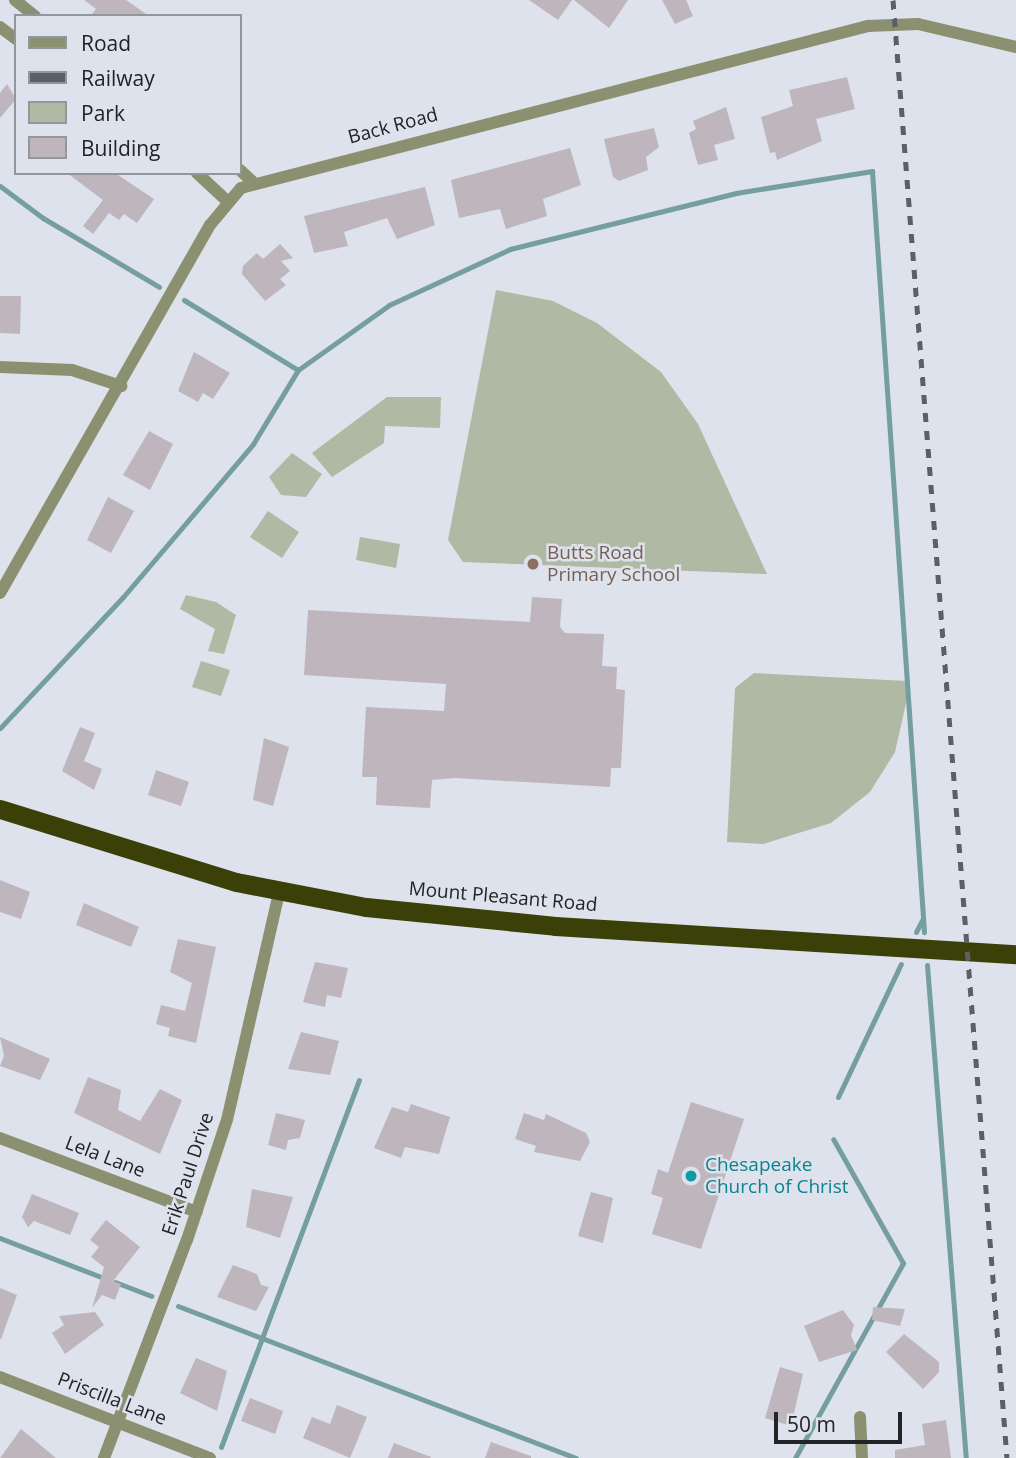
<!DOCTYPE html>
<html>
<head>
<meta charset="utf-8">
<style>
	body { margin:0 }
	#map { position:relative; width:1016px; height:1458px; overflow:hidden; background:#dee2ec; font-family:"Open Sans",sans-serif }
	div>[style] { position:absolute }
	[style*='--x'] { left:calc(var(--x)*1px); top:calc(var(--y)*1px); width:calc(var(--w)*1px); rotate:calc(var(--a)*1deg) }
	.green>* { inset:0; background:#b0b9a4 }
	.stream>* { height:5px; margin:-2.5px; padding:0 2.5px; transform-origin:2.5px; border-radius:2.5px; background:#759ea0 }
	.building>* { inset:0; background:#beb5bd }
	.minor>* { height:12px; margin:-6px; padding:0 6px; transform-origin:6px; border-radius:6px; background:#8b9170 }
	.trunk>* { height:19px; margin:-9.5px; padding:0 9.5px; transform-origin:9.5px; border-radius:9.5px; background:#3a4007 }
	.rail>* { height:5px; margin-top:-2.5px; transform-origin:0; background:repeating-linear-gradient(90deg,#5c5f65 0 9px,transparent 0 18px) }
	.dots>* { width:19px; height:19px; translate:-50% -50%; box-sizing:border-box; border:4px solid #dee2ec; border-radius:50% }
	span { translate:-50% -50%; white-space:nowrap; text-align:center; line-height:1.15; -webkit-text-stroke:5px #dee2ec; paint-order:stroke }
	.street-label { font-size:19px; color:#212327 }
	.education-label { font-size:19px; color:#785e54 }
	.left { translate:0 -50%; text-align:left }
	.culture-label { font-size:19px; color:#0d838f }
	.legend { position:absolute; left:14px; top:14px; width:228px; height:161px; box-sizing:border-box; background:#dee2ec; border:2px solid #92969d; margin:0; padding:9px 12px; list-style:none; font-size:21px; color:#212327 }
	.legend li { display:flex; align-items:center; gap:14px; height:35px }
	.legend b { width:35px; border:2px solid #92969d }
	.scale { position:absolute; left:774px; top:1412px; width:128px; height:32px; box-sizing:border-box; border:4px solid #212327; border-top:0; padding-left:9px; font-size:21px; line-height:24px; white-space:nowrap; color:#212327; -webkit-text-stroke:5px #dee2ec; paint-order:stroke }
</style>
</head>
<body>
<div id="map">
	<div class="green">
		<div style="clip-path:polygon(496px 290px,553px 301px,597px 323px,661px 372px,698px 424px,767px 574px,463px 562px,448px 540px)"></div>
		<div style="clip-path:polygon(387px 397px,441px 397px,440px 428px,385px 426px,384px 443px,332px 477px,312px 453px)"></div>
		<div style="clip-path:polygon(292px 453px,322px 474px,306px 497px,281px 495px,269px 477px)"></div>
		<div style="clip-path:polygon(268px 511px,299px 532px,282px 558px,250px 537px)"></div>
		<div style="clip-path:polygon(360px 537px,400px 544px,396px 568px,356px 560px)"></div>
		<div style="clip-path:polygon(186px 595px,216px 602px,236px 615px,224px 654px,208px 651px,215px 629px,180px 609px)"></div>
		<div style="clip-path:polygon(201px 661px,230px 670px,221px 696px,192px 687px)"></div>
		<div style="clip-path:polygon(754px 673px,906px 681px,907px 699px,895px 752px,870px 792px,831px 823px,763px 844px,727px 842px,735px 688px)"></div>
	</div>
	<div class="stream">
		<div style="--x:0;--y:186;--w:54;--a:36.7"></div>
		<div style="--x:43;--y:218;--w:135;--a:30.7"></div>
		<div style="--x:184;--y:300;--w:134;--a:31.6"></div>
		<div style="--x:0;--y:728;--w:180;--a:-46.8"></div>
		<div style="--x:123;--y:597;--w:201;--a:-49.6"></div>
		<div style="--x:253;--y:444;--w:87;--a:-58.7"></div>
		<div style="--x:298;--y:370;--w:112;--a:-35.5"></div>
		<div style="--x:389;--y:305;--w:133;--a:-24.8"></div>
		<div style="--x:510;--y:249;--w:233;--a:-13.9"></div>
		<div style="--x:736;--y:193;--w:138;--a:-9.2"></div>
		<div style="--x:872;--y:171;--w:763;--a:86.09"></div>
		<div style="--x:916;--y:932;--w:13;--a:-63"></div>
		<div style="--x:927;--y:965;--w:495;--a:85.5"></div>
		<div style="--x:838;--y:1097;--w:147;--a:-64.7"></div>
		<div style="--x:0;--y:1238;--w:114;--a:21.1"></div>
		<div style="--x:115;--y:1282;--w:39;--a:21"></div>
		<div style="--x:178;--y:1306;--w:426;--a:20.9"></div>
		<div style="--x:221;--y:1447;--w:392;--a:-69.4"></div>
		<div style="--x:795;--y:1458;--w:223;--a:-61"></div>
		<div style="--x:903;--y:1263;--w:142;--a:-119.4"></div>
	</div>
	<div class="building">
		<div style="clip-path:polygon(84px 0,126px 0,149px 16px,90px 16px,96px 9px)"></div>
		<div style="clip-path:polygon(529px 0,572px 0,558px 20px)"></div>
		<div style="clip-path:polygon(574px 0,628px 0,609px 28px)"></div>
		<div style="clip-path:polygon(662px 0,686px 0,693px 16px,675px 24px)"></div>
		<div style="clip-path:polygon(847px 77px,855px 109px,816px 119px,822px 141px,777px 160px,775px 152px,770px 153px,761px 117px,793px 106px,789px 90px)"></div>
		<div style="clip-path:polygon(7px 84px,16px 99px,0 118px,0 93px)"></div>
		<div style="clip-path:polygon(726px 107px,735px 139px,714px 145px,718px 160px,698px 165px,689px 133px,696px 129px,693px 121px)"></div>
		<div style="clip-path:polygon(654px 128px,659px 147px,646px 157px,648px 170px,619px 181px,613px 177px,604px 139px)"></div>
		<div style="clip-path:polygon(570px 148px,581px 185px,543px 199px,547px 216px,506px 229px,500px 209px,459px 218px,451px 180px)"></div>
		<div style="clip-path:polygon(67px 173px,115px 173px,154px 199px,137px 223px,124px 214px,119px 220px,109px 213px,93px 234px,83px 226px,103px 200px)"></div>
		<div style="clip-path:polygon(425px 187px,435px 225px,397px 239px,387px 218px,344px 232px,348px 246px,314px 253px,304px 216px)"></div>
		<div style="clip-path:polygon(280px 244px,293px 258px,281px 261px,290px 271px,280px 279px,286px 285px,265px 301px,242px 274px,243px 266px,257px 253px,263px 259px)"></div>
		<div style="clip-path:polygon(0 296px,21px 296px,20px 334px,0 333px)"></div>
		<div style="clip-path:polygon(194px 352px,230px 373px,213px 399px,203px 393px,198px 402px,178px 391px)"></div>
		<div style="clip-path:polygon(149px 431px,173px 444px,150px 490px,123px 475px)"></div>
		<div style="clip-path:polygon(108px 497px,134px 511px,111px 553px,87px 540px)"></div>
		<div style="clip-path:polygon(532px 597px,562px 599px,560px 627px,565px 633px,604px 634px,602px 666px,617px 667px,616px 689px,625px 690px,621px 768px,611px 768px,610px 787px,455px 778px,432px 780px,430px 808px,376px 805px,377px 777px,362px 777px,366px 707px,444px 711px,446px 684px,304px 675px,308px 610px,530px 622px)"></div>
		<div style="clip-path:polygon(80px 727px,95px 733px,84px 761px,102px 769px,94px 790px,62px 771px)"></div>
		<div style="clip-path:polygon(264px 738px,289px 747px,273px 806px,253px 800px)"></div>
		<div style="clip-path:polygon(156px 770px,189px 782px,181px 806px,148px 795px)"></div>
		<div style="clip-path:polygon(0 880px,30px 892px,21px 919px,0 912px)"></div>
		<div style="clip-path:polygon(84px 903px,139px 927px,131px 947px,76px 925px)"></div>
		<div style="clip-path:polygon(178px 939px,216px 947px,196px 1043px,168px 1036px,170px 1028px,156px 1024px,161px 1005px,185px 1011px,192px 983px,170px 972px)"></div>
		<div style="clip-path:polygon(315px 962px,348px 968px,341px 998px,327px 995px,325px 1007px,303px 1002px)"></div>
		<div style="clip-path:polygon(301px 1032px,339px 1041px,330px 1075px,288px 1069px)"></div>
		<div style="clip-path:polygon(0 1037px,50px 1059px,40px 1080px,0 1066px,4px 1056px)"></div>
		<div style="clip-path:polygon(88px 1077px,121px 1090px,118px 1110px,140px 1121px,160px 1089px,182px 1100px,160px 1154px,74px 1113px)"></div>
		<div style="clip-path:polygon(691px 1102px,744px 1119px,701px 1249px,652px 1234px,663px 1198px,651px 1194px,658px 1169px,668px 1173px)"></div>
		<div style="clip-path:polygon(411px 1104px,450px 1117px,439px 1154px,405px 1147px,401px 1158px,374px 1148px,392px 1107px,408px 1112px)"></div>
		<div style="clip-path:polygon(276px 1113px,305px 1120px,300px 1138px,288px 1140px,286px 1150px,268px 1145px)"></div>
		<div style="clip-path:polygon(524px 1113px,544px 1120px,546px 1114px,586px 1133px,590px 1142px,580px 1161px,534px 1152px,536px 1146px,515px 1139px)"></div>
		<div style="clip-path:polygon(252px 1189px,293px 1197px,280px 1238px,246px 1227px)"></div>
		<div style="clip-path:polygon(591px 1192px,613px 1198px,603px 1243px,578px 1236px)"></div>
		<div style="clip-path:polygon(32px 1194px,79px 1213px,70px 1235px,34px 1221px,28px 1227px,22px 1217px)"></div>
		<div style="clip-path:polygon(106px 1220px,140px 1247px,113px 1281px,121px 1284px,115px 1300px,102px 1295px,92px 1308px,104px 1267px,91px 1257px,99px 1247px,90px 1240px)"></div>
		<div style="clip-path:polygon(233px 1265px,257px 1274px,261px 1285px,269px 1287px,256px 1311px,217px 1297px)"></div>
		<div style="clip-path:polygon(0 1288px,17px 1295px,1px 1339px,0 1339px)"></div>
		<div style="clip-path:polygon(873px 1307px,905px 1309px,900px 1326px,872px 1320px)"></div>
		<div style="clip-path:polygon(843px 1310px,854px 1325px,851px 1335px,857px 1350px,819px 1362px,804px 1326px)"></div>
		<div style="clip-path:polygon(95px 1312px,104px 1325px,65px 1354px,52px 1333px,64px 1325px,59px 1316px)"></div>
		<div style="clip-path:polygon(904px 1334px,939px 1362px,939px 1372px,923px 1389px,886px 1352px)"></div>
		<div style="clip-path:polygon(196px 1358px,227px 1371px,217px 1411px,180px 1393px)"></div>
		<div style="clip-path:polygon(780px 1367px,803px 1374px,791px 1426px,765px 1418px)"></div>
		<div style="clip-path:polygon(250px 1398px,283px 1411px,275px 1434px,241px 1421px)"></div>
		<div style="clip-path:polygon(337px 1405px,367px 1417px,350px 1458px,303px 1438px,312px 1417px,330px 1424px)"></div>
		<div style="clip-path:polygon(946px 1420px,951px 1458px,895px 1458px,895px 1450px,925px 1445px,922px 1424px)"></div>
		<div style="clip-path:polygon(21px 1429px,56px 1458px,0 1458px)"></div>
		<div style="clip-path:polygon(491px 1442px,531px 1456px,531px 1458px,485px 1458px)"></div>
		<div style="clip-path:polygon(394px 1443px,431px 1457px,430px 1458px,388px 1458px)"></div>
	</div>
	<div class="minor">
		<div style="--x:15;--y:0;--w:26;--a:39"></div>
		<div style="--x:0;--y:27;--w:20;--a:37"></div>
		<div style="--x:240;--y:170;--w:18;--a:43"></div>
		<div style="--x:197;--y:173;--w:41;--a:43"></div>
		<div style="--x:0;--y:367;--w:72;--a:2.4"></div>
		<div style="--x:72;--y:370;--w:52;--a:18.1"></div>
		<div style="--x:0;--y:593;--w:424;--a:-60.3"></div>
		<div style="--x:210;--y:225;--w:48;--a:-50"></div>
		<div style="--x:241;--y:188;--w:648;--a:-14.49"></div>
		<div style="--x:868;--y:26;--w:50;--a:-2.3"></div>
		<div style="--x:918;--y:24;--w:101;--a:13.2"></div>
		<div style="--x:0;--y:1138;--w:210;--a:20.6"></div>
		<div style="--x:0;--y:1377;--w:225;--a:21.1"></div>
		<div style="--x:860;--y:1417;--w:41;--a:87.2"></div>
		<div style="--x:104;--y:1458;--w:233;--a:-69.2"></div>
		<div style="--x:187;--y:1240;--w:126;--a:-71.6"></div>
		<div style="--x:227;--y:1120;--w:233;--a:-77.1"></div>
	</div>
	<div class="trunk">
		<div style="--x:0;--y:809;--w:247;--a:17.2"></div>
		<div style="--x:236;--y:882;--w:132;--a:10.9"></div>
		<div style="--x:366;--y:907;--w:190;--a:5.7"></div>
		<div style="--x:555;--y:926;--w:462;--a:3.5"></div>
	</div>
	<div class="rail">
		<div style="--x:893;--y:0;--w:1462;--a:85.53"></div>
	</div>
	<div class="dots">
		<div style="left:533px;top:564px;background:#8d6e63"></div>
		<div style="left:691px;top:1176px;background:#0f9aa8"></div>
	</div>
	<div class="street-label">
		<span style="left:393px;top:126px;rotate:-15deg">Back Road</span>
		<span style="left:503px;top:897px;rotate:5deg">Mount Pleasant Road</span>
		<span style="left:105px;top:1157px;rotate:21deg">Lela Lane</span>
		<span style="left:188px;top:1174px;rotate:-72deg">Erik Paul Drive</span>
		<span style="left:112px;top:1399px;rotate:21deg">Priscilla Lane</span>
	</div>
	<div class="education-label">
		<span class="left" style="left:547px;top:564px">Butts Road<br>Primary School</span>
	</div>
	<div class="culture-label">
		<span class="left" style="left:705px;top:1176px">Chesapeake<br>Church of Christ</span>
	</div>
	<ul class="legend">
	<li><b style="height:9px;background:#8b9170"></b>Road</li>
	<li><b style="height:9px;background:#5c5f65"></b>Railway</li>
	<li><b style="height:19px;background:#b0b9a4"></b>Park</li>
	<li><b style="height:19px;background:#beb5bd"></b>Building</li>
	</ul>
	<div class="scale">50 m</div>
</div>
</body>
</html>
